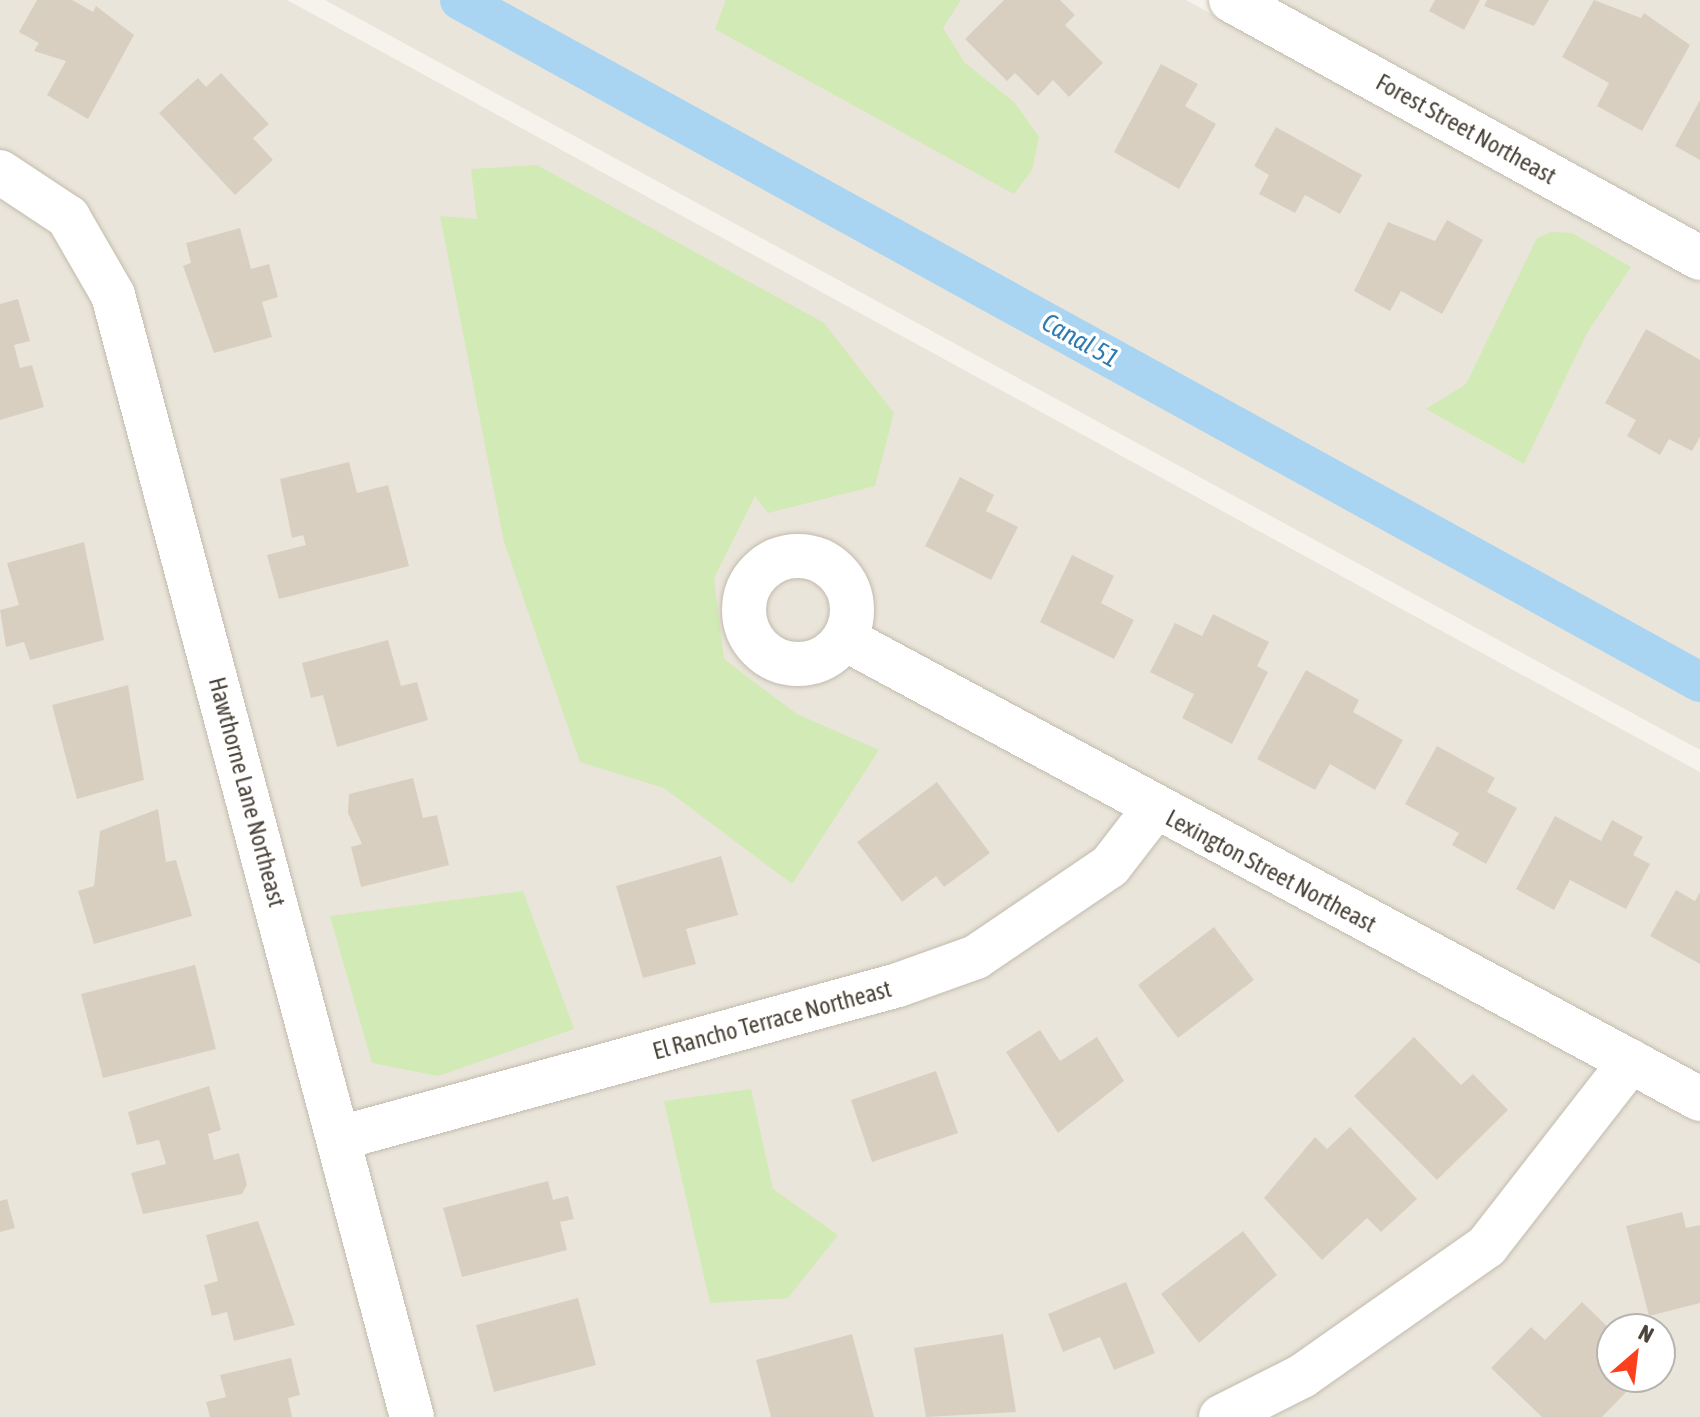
<!DOCTYPE html>
<html>
<head>
<meta charset="utf-8">
<style>
	body { margin:0 }
	#map { position:relative; width:1700px; height:1417px; overflow:hidden; background:#f6f3ec; font-family:"Asap Condensed",sans-serif }
	div>[style] { position:absolute }
	[style*='--x'] { left:calc(var(--x)*1px); top:calc(var(--y)*1px); width:calc(var(--w)*1px); rotate:calc(var(--a)*1deg) }
	.residential>* { inset:0; background:#eae5da }
	.green>* { inset:0; background:#d2eab5 }
	.canal>* { height:40px; margin:-20px; padding:0 20px; transform-origin:20px; border-radius:20px; background:#a9d4f2 }
	.building>* { inset:0; background:#d8cfc1 }
	.roads { filter:drop-shadow(0 0 2px #c2bbae) drop-shadow(0 0 2px #c2bbae) }
	.minor>* { height:44px; margin:-22px; padding:0 22px; transform-origin:22px; border-radius:22px; background:#fff }
	.minor>.ring { margin:-22px; padding:0; box-sizing:content-box; background:none; border:44px solid #fff; border-radius:50% }
	span { translate:-50% -50%; white-space:nowrap; text-align:center; line-height:1.15; -webkit-text-stroke:7px #fff; paint-order:stroke }
	.street-label { font-size:24px; color:#4b4439 }
	.water-label { font-size:26px; color:#2e7ab2; font-style:italic }
	.north { position:absolute; left:1596px; top:1313px; width:80px; height:80px; box-sizing:border-box; background:#fff; border:2px solid #b7b4b0; border-radius:50%; rotate:28deg; font-size:22px; font-weight:700; line-height:32px; text-align:center; color:#4b4439 }
	.north::after { content:''; display:block; margin:auto; width:28px; height:36px; background:#fc3f1d; clip-path:polygon(50% 0,100% 100%,50% 72%,0 100%) }
</style>
</head>
<body>
<div id="map">
	<div class="residential">
		<div style="clip-path:polygon(evenodd,0 0,287px 0,1700px 772px,1700px 1417px,0 1417px,0 0,1612px 1329px,1660px 1329px,1660px 1377px,1612px 1377px,1612px 1329px)"></div>
		<div style="clip-path:polygon(325px 0,1186px 0,1700px 283px,1700px 750px)"></div>
		<div style="clip-path:polygon(1278px 0,1700px 0,1700px 232px)"></div>
	</div>
	<div class="green">
		<div style="clip-path:polygon(726px 0,961px 0,943px 28px,965px 63px,1014px 102px,1039px 137px,1032px 170px,1014px 194px,715px 29px)"></div>
		<div style="clip-path:polygon(537px 165px,824px 323px,894px 413px,875px 486px,768px 513px,755px 496px,714px 578px,724px 659px,797px 714px,879px 750px,792px 884px,664px 788px,580px 762px,504px 542px,440px 216px,477px 219px,471px 169px)"></div>
		<div style="clip-path:polygon(1551px 232px,1572px 233px,1631px 267px,1587px 333px,1524px 464px,1426px 409px,1466px 384px,1537px 238px)"></div>
		<div style="clip-path:polygon(523px 891px,574px 1029px,438px 1076px,372px 1063px,330px 916px)"></div>
		<div style="clip-path:polygon(751px 1089px,773px 1189px,838px 1235px,788px 1298px,710px 1303px,664px 1101px)"></div>
	</div>
	<div class="canal">
		<div style="--x:460;--y:0;--w:1415;--a:28.81"></div>
	</div>
	<div class="building">
		<div style="clip-path:polygon(37px 0,72px 0,93px 12px,96px 6px,134px 35px,88px 119px,47px 95px,66px 61px,34px 51px,39px 43px,19px 32px)"></div>
		<div style="clip-path:polygon(1004px 0,1060px 0,1075px 15px,1065px 25px,1103px 63px,1069px 97px,1053px 80px,1038px 96px,1015px 73px,1007px 81px,965px 39px)"></div>
		<div style="clip-path:polygon(1435px 0,1480px 0,1464px 30px,1429px 11px)"></div>
		<div style="clip-path:polygon(1487px 0,1549px 0,1534px 26px,1484px 6px)"></div>
		<div style="clip-path:polygon(1594px 0,1641px 18px,1644px 13px,1690px 45px,1642px 131px,1597px 106px,1609px 83px,1562px 57px)"></div>
		<div style="clip-path:polygon(1161px 64px,1198px 84px,1185px 106px,1216px 124px,1179px 189px,1114px 152px)"></div>
		<div style="clip-path:polygon(221px 73px,269px 124px,253px 138px,273px 160px,235px 195px,159px 113px,198px 78px,206px 87px)"></div>
		<div style="clip-path:polygon(1700px 100px,1700px 160px,1675px 146px)"></div>
		<div style="clip-path:polygon(1276px 127px,1362px 175px,1340px 214px,1305px 195px,1295px 213px,1259px 194px,1269px 175px,1254px 166px)"></div>
		<div style="clip-path:polygon(1447px 220px,1483px 240px,1442px 314px,1401px 291px,1390px 311px,1354px 291px,1388px 222px,1435px 241px)"></div>
		<div style="clip-path:polygon(240px 228px,251px 269px,269px 264px,278px 297px,262px 302px,272px 337px,214px 353px,183px 266px,191px 263px,186px 243px)"></div>
		<div style="clip-path:polygon(18px 299px,30px 341px,14px 345px,20px 368px,32px 365px,44px 407px,0 420px,0 304px)"></div>
		<div style="clip-path:polygon(1646px 329px,1700px 360px,1700px 437px,1692px 451px,1669px 439px,1660px 455px,1627px 436px,1636px 420px,1605px 403px)"></div>
		<div style="clip-path:polygon(349px 462px,357px 493px,388px 485px,409px 566px,279px 599px,267px 555px,306px 545px,303px 535px,292px 538px,280px 479px)"></div>
		<div style="clip-path:polygon(960px 477px,994px 495px,986px 511px,1018px 527px,991px 580px,925px 546px)"></div>
		<div style="clip-path:polygon(84px 542px,104px 640px,30px 660px,24px 642px,6px 647px,0 610px,19px 605px,7px 563px)"></div>
		<div style="clip-path:polygon(1072px 555px,1114px 576px,1101px 603px,1134px 620px,1114px 659px,1040px 622px)"></div>
		<div style="clip-path:polygon(1213px 614px,1269px 642px,1257px 666px,1268px 672px,1232px 744px,1182px 718px,1194px 694px,1150px 672px,1175px 623px,1202px 636px)"></div>
		<div style="clip-path:polygon(388px 640px,401px 686px,417px 682px,428px 720px,337px 747px,323px 695px,311px 698px,302px 663px)"></div>
		<div style="clip-path:polygon(1306px 670px,1359px 700px,1353px 712px,1403px 740px,1375px 790px,1330px 764px,1315px 790px,1257px 759px)"></div>
		<div style="clip-path:polygon(128px 685px,144px 780px,77px 799px,52px 705px)"></div>
		<div style="clip-path:polygon(1437px 746px,1495px 778px,1487px 792px,1517px 808px,1486px 864px,1452px 845px,1459px 833px,1405px 804px)"></div>
		<div style="clip-path:polygon(413px 778px,423px 818px,437px 815px,449px 865px,361px 887px,351px 847px,362px 844px,348px 813px,349px 794px)"></div>
		<div style="clip-path:polygon(937px 782px,990px 853px,944px 887px,936px 876px,902px 902px,857px 842px)"></div>
		<div style="clip-path:polygon(158px 809px,166px 862px,176px 860px,192px 916px,94px 944px,78px 891px,94px 886px,100px 831px)"></div>
		<div style="clip-path:polygon(1555px 816px,1601px 841px,1612px 820px,1643px 837px,1633px 855px,1650px 864px,1626px 909px,1570px 880px,1554px 910px,1516px 889px)"></div>
		<div style="clip-path:polygon(721px 856px,738px 915px,686px 929px,696px 964px,643px 978px,616px 886px)"></div>
		<div style="clip-path:polygon(1676px 890px,1695px 901px,1700px 892px,1700px 964px,1650px 936px)"></div>
		<div style="clip-path:polygon(1214px 927px,1254px 980px,1178px 1038px,1138px 985px)"></div>
		<div style="clip-path:polygon(195px 965px,216px 1049px,103px 1078px,81px 994px)"></div>
		<div style="clip-path:polygon(1040px 1030px,1060px 1061px,1097px 1037px,1124px 1081px,1058px 1133px,1006px 1052px)"></div>
		<div style="clip-path:polygon(1414px 1037px,1461px 1085px,1473px 1074px,1508px 1110px,1437px 1180px,1354px 1096px)"></div>
		<div style="clip-path:polygon(936px 1071px,958px 1133px,872px 1162px,851px 1100px)"></div>
		<div style="clip-path:polygon(209px 1086px,221px 1130px,208px 1134px,214px 1160px,239px 1153px,247px 1185px,242px 1194px,143px 1214px,131px 1173px,166px 1164px,159px 1140px,137px 1145px,128px 1112px)"></div>
		<div style="clip-path:polygon(1350px 1127px,1417px 1199px,1381px 1232px,1367px 1218px,1322px 1260px,1264px 1198px,1315px 1137px,1327px 1149px)"></div>
		<div style="clip-path:polygon(548px 1181px,553px 1200px,568px 1196px,574px 1219px,560px 1222px,567px 1250px,462px 1277px,443px 1208px)"></div>
		<div style="clip-path:polygon(7px 1199px,15px 1228px,0 1232px,0 1201px)"></div>
		<div style="clip-path:polygon(1682px 1212px,1686px 1228px,1700px 1225px,1700px 1303px,1649px 1316px,1626px 1226px)"></div>
		<div style="clip-path:polygon(258px 1221px,295px 1325px,234px 1341px,227px 1312px,212px 1316px,204px 1285px,218px 1281px,206px 1235px)"></div>
		<div style="clip-path:polygon(1243px 1231px,1277px 1275px,1199px 1343px,1161px 1294px)"></div>
		<div style="clip-path:polygon(1126px 1282px,1155px 1353px,1114px 1370px,1100px 1337px,1063px 1352px,1048px 1314px)"></div>
		<div style="clip-path:polygon(578px 1298px,596px 1365px,494px 1392px,476px 1325px)"></div>
		<div style="clip-path:polygon(1582px 1302px,1612px 1331px,1606px 1363px,1612px 1377px,1631px 1387px,1602px 1417px,1542px 1417px,1491px 1368px,1531px 1327px,1545px 1340px)"></div>
		<div style="clip-path:polygon(852px 1334px,874px 1417px,771px 1417px,756px 1360px)"></div>
		<div style="clip-path:polygon(1003px 1334px,1016px 1412px,926px 1417px,914px 1348px)"></div>
		<div style="clip-path:polygon(291px 1358px,300px 1395px,288px 1398px,292px 1417px,210px 1417px,206px 1402px,226px 1397px,220px 1375px)"></div>
	</div>
	<div class="roads">
		<div class="minor">
			<div style="--x:1231;--y:0;--w:535;--a:28.82"></div>
			<div style="--x:0;--y:172;--w:82;--a:33.5"></div>
			<div style="--x:68;--y:217;--w:90;--a:60"></div>
			<div style="--x:113;--y:295;--w:1161;--a:75.08"></div>
			<div class="ring" style="left:744px;top:556px;width:64px;height:64px"></div>
			<div style="--x:845;--y:639;--w:971;--a:28.28"></div>
			<div style="--x:340;--y:1138;--w:579;--a:-15.33"></div>
			<div style="--x:898;--y:985;--w:83;--a:-19.7"></div>
			<div style="--x:976;--y:957;--w:162;--a:-34.2"></div>
			<div style="--x:1110;--y:866;--w:72;--a:-52.3"></div>
			<div style="--x:1221;--y:1417;--w:91;--a:-26.8"></div>
			<div style="--x:1302;--y:1376;--w:226;--a:-35.1"></div>
			<div style="--x:1487;--y:1246;--w:234;--a:-52.1"></div>
		</div>
	</div>
	<div class="street-label">
		<span style="left:1466px;top:129px;rotate:29deg">Forest Street Northeast</span>
		<span style="left:247px;top:792px;rotate:75deg">Hawthorne Lane Northeast</span>
		<span style="left:1271px;top:871px;rotate:28deg">Lexington Street Northeast</span>
		<span style="left:772px;top:1020px;rotate:-15deg">El Rancho Terrace Northeast</span>
	</div>
	<div class="water-label">
		<span style="left:1080px;top:341px;rotate:29deg">Canal 51</span>
	</div>
	<div class="north">N</div>
</div>
</body>
</html>
